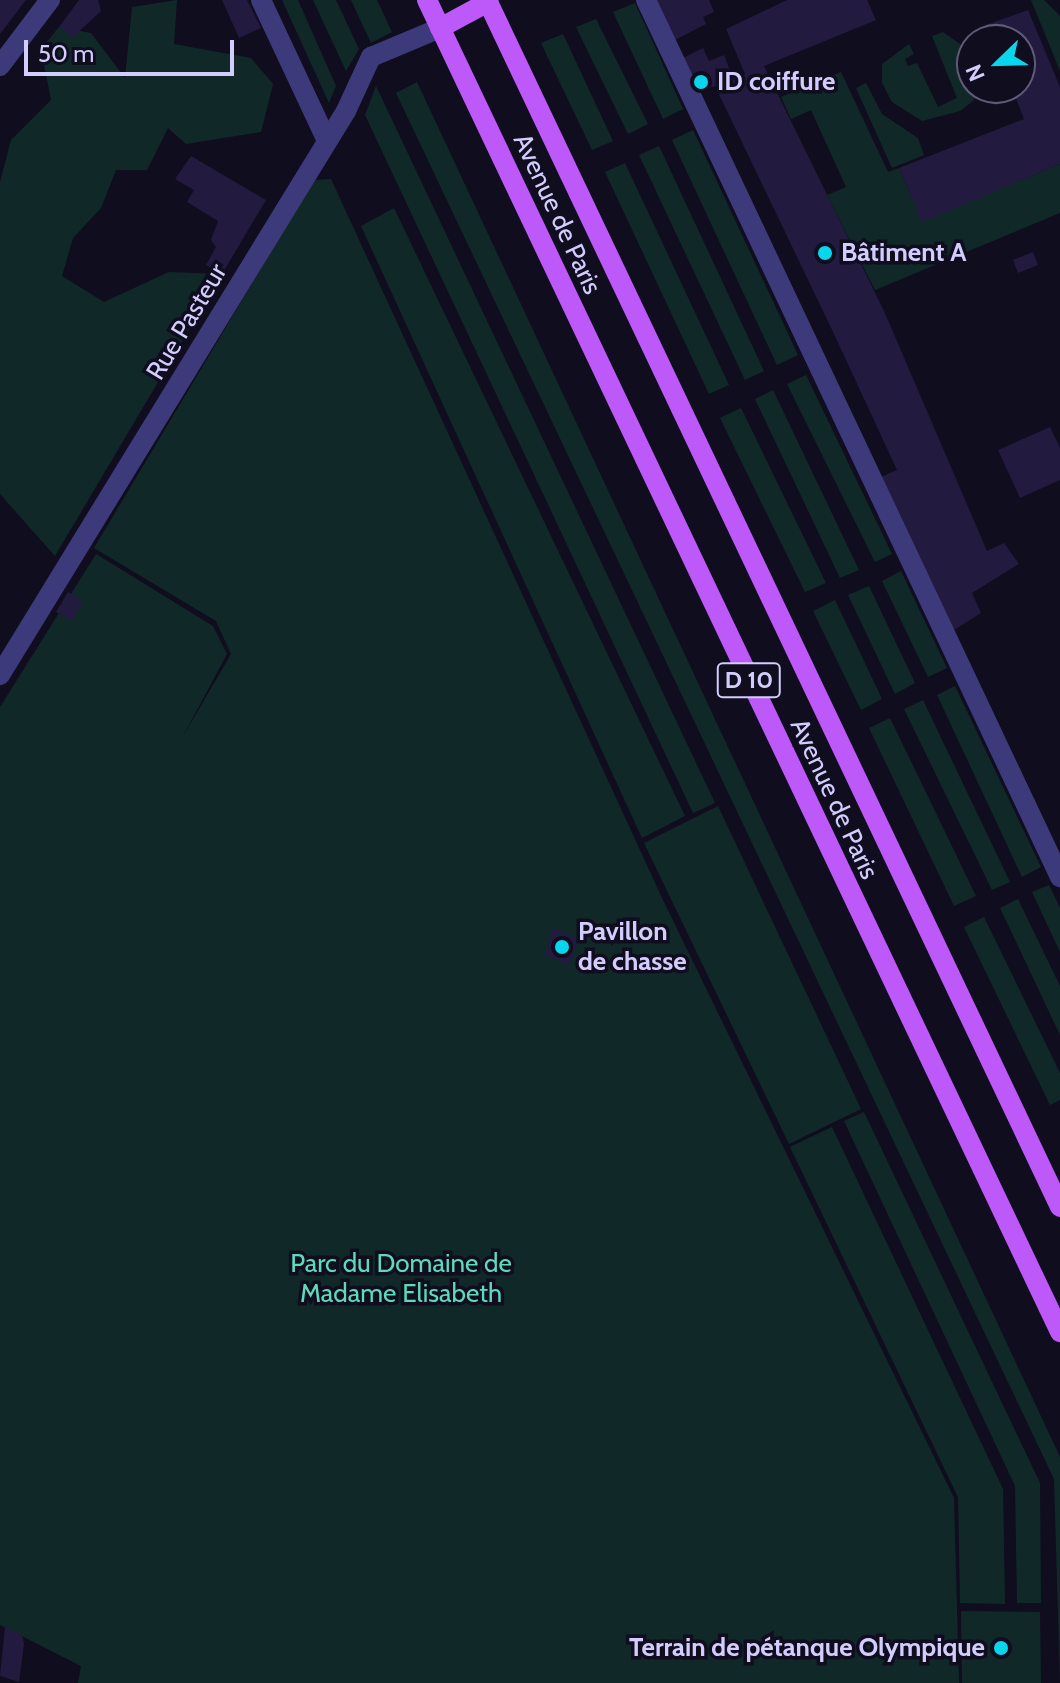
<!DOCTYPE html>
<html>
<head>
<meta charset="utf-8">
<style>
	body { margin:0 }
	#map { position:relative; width:1060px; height:1683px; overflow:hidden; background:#100d1f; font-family:Cabin,sans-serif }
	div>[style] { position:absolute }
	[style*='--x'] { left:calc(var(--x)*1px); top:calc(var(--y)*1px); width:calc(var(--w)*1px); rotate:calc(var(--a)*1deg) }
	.green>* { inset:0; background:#102928 }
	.building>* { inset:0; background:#221a3f }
	.street>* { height:20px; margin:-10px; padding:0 10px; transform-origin:10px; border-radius:10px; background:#3d3a7c }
	.primary>* { height:20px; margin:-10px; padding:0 10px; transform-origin:10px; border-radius:10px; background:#bd58f9 }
	.dots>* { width:22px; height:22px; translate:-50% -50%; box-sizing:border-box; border:4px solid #100d1f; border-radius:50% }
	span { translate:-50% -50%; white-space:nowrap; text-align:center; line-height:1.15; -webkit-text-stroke:7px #100d1f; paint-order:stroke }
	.shield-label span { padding:2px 6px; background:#100d1f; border:2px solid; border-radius:6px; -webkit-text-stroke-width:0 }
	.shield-label { font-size:24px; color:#d2cdfd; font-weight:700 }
	.poi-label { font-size:26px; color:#d2cdfd; font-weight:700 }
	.left { translate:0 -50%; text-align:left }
	.right { translate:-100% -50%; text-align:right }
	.street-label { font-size:26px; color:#d2cdfd }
	.park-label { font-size:26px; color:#5cdabb }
	.north { position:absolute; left:956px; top:24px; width:80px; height:80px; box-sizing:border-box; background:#100d1f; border:2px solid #5e5a78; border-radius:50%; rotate:247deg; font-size:22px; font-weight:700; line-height:32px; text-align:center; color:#d2cdfd }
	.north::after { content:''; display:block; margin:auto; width:28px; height:36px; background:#09d6ed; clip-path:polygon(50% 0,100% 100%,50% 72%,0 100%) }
	.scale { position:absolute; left:24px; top:40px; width:210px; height:36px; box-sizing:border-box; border:4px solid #d2cdfd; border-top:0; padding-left:10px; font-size:24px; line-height:28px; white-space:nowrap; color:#d2cdfd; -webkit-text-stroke:6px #100d1f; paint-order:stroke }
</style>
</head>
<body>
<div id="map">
	<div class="green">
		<div style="clip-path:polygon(177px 0,174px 44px,251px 58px,273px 84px,261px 132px,186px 144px,168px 128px,147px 170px,116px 170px,101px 208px,73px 238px,62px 276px,104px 302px,169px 272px,222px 274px,55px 556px,0 494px,0 182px,11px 140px,51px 100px,41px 49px,59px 27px,91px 33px,125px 78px,132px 7px)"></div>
		<div style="clip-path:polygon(282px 0,298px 0,336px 86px,329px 103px)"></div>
		<div style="clip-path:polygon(313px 0,336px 0,359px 49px,346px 71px)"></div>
		<div style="clip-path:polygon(351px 0,377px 0,392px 32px,371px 43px)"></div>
		<div style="clip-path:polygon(1031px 0,1044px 0,1060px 16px,1060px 71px)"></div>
		<div style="clip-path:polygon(635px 3px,683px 109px,663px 119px,613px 12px)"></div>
		<div style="clip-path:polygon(596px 19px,648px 124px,628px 134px,576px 27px)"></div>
		<div style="clip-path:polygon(943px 32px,967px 49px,974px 100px,960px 111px,922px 121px,892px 102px,882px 83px,882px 64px,909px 44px,914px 54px,905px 59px,908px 66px,917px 63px,938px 107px,957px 98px,932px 36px)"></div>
		<div style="clip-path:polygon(563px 34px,613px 141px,592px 150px,541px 43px)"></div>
		<div style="clip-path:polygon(841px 72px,888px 172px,899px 168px,922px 221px,1060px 164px,1060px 213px,875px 290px,827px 195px,846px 187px,811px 110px,791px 119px,781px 97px)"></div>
		<div style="clip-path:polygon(417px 82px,1060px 1457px,1060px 1683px,1054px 1479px,396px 93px)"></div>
		<div style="clip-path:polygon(866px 83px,882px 114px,918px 138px,924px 155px,892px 168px,856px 88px)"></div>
		<div style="clip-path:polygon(376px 86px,715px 803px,693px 813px,365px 115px)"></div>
		<div style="clip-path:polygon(693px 130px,798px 355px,777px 365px,672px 140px)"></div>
		<div style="clip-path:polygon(659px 146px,764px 371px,745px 380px,639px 155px)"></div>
		<div style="clip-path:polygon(625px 163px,729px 385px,709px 394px,605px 172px)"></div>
		<div style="clip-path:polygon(331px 179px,663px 900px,954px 1498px,959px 1683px,78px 1683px,81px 1666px,0 1625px,0 707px,96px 554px,213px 626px,227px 654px,182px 738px,231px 654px,216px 621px,94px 548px,314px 180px)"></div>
		<div style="clip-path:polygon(394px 208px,685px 816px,642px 838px,361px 226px)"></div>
		<div style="clip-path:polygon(806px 375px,892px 554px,875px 562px,787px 384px)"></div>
		<div style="clip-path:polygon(773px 390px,859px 570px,840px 578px,755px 399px)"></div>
		<div style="clip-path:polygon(741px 408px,826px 583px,805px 592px,720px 418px)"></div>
		<div style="clip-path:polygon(901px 571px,947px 668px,928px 677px,882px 581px)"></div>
		<div style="clip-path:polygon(869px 586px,915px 683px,895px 694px,848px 595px)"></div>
		<div style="clip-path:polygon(835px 600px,882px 699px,861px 710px,813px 611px)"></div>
		<div style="clip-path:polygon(955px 686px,1041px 867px,1022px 877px,937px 695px)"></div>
		<div style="clip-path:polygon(923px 700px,1010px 882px,992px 890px,904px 709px)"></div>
		<div style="clip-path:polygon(890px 718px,976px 896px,954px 906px,869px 728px)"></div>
		<div style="clip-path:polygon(718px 806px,861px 1109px,789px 1144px,644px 843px)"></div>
		<div style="clip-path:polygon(1049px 885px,1060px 908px,1060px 952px,1032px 892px)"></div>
		<div style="clip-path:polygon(1018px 899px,1060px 986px,1060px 1035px,1000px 908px)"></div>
		<div style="clip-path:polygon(984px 917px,1060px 1073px,1060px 1100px,1050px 1105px,964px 927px)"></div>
		<div style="clip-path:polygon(864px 1112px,1040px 1483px,1041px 1603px,1017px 1603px,1015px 1486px,844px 1121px)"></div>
		<div style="clip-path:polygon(832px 1127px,1003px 1489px,1005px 1604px,960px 1603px,958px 1497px,790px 1147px)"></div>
		<div style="clip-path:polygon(961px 1611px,1040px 1612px,1041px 1683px,962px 1683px)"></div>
	</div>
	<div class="building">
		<div style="clip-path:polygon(0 0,26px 0,0 34px)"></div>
		<div style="clip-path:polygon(79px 0,98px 0,101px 11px,73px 37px,59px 27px)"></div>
		<div style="clip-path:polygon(222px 0,247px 0,261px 28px,239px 38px)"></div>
		<div style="clip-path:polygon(655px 0,709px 0,714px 12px,703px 17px,706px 24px,675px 40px)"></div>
		<div style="clip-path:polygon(787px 0,867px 0,876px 20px,764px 66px,884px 311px,987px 551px,1004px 543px,1019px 564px,972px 593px,981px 613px,954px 630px,881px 477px,897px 470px,834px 334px,715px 86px,699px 92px,683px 58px,703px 48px,709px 61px,724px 55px,733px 78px,745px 74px,726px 29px)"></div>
		<div style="clip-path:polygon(1028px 10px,1060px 87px,1060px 164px,922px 222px,899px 168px,1024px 119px,1012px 88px,1020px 88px,1020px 40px,992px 40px,986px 25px)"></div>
		<div style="clip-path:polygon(191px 156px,266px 200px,222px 274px,206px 265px,216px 247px,211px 240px,218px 221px,187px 202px,194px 190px,175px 179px)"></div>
		<div style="clip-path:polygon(1033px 252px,1038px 265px,1018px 273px,1013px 260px)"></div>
		<div style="clip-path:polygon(1050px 427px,1060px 448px,1060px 480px,1020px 498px,998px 450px)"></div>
		<div style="clip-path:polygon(68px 592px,83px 601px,72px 621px,56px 612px)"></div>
		<div style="clip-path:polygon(553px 928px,578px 939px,570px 965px,545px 955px)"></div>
		<div style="clip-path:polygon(5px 1627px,22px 1635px,24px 1644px,19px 1682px,0 1676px)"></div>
	</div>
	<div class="street">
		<div style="--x:261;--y:0;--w:153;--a:64.9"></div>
		<div style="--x:646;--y:0;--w:970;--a:64.73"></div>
		<div style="--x:0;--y:66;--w:83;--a:-52.9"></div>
		<div style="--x:0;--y:675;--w:662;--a:-58.47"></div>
		<div style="--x:346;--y:111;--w:60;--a:-65.2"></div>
		<div style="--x:371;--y:57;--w:75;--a:-22.8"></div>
	</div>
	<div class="primary">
		<div style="--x:427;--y:0;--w:1475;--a:64.58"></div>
		<div style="--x:487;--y:0;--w:1336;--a:64.6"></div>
		<div style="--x:440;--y:28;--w:55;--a:-28.4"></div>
	</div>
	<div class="dots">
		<div style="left:701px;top:82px;background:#09d6ed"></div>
		<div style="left:825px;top:253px;background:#09d6ed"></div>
		<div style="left:562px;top:947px;background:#09d6ed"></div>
		<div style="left:1001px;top:1648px;background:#09d6ed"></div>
	</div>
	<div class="shield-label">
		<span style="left:749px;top:680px">D 10</span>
	</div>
	<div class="poi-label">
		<span class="left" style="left:717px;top:82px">ID coiffure</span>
		<span class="left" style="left:841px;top:253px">Bâtiment A</span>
		<span class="left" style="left:578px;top:947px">Pavillon<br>de chasse</span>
		<span class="right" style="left:985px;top:1648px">Terrain de pétanque Olympique</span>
	</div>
	<div class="street-label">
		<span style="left:557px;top:214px;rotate:65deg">Avenue de Paris</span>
		<span style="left:187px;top:322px;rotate:-59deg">Rue Pasteur</span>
		<span style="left:834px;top:799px;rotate:65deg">Avenue de Paris</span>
	</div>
	<div class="park-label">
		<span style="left:401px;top:1279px">Parc du Domaine de<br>Madame Elisabeth</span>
	</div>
	<div class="north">N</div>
	<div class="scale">50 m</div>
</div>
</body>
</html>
